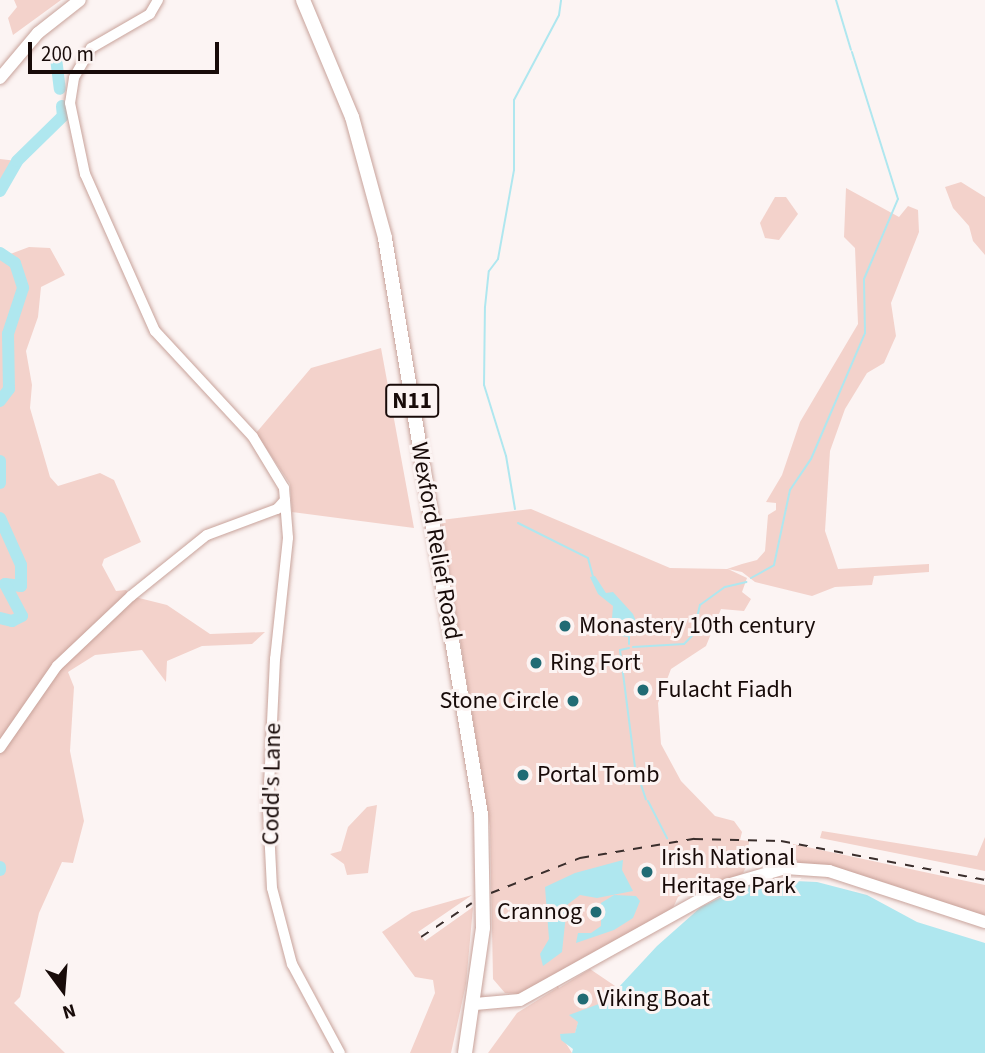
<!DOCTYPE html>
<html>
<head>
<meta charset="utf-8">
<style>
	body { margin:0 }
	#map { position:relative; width:985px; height:1053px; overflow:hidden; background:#fcf4f3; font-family:"Source Sans 3",sans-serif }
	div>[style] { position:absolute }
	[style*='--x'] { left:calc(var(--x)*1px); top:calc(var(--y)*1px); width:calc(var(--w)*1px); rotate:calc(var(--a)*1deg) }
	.green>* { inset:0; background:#f3d2cb }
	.water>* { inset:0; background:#afe7ef }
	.stream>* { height:2px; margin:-1px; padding:0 1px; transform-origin:1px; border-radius:1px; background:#afe7ef }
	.river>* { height:12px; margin:-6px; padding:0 6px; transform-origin:6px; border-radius:6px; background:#afe7ef }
	.roads { filter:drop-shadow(0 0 2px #c8a39b) drop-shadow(0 0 2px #c8a39b) }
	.minor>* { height:10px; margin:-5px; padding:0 5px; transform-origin:5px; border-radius:5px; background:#fff }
	.major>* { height:12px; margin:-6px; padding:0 6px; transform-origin:6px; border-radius:6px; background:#fff }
	.highway>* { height:14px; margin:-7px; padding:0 7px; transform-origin:7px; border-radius:7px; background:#fff }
	.rail>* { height:2px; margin-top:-1px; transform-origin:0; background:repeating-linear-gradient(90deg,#3a2e2c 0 9px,transparent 0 18px) }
	.dots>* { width:19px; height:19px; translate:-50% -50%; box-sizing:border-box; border:4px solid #fcf4f3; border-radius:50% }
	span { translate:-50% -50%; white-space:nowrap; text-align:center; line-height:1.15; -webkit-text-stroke:6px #fcf4f3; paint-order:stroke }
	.shield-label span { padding:2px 5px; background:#fcf4f3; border:2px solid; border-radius:5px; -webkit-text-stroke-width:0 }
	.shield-label { font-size:23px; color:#180b09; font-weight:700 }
	.street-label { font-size:24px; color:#180b09 }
	.poi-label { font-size:24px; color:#180b09 }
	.left { translate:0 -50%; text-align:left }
	.right { translate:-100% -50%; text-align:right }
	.north { position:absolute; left:28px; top:955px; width:70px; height:70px; -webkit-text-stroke:5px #fcf4f3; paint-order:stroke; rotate:164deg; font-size:19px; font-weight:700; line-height:28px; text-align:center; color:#180b09 }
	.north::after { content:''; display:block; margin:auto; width:24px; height:32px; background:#180b09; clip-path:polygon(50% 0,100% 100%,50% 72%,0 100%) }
	.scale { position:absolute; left:28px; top:42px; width:191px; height:32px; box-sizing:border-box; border:4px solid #180b09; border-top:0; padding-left:9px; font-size:21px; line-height:24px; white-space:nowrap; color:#180b09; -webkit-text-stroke:5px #fcf4f3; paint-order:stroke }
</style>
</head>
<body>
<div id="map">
	<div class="green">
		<div style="clip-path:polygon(14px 0,61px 0,13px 35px,8px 18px,17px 7px)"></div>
		<div style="clip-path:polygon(0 159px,17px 161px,0 192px)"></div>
		<div style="clip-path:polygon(961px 182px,985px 197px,985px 255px,973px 241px,969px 226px,953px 208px,945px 187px)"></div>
		<div style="clip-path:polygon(846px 188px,899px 217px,908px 206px,918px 210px,919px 232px,891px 303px,896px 336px,884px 363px,867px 373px,845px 409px,830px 451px,825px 531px,838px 569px,929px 564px,929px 572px,874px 576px,872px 585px,835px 587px,812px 596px,755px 582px,742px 572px,728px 569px,747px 578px,742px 592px,751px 599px,744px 611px,721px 609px,706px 646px,671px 669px,658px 703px,661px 744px,681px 781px,715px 816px,734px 821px,742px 832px,740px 840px,749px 841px,747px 865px,743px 873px,698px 897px,688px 892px,678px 897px,672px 910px,553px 977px,559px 988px,590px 969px,618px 988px,616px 998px,581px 1012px,575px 1034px,560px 1034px,572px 1053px,488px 1053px,517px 1013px,557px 988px,551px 978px,518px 994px,505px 993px,493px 979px,490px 826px,441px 520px,531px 509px,670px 568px,727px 569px,742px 564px,757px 560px,765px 551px,768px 515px,776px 510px,776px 503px,766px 502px,782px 475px,800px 422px,858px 324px,855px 248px,844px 237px)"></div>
		<div style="clip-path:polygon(775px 197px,786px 197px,798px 214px,779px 240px,765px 238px,760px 223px)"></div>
		<div style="clip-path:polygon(29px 247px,50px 248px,65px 275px,41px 287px,38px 317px,26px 351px,32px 385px,30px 408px,50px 477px,58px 486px,100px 473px,114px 480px,141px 542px,104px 559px,102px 565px,116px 591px,126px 590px,131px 596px,167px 605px,210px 634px,265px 632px,252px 644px,202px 646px,167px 661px,166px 682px,142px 650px,95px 655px,68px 672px,74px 687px,70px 751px,84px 821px,73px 863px,62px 862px,39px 913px,20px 997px,14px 1003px,65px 1053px,0 1053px,0 253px,5px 256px)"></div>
		<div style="clip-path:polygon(381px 348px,414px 528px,292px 512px,290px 484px,256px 433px,311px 368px)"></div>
		<div style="clip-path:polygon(377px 805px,368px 873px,347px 875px,344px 864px,330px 854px,341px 851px,348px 827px,367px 807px)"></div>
		<div style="clip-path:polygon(822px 831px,977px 856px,985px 837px,985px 871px,820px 838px)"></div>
		<div style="clip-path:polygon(793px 844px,985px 885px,985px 918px,886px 883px,795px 862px)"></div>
		<div style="clip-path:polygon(472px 895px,418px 932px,425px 941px,473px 907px,466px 984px,451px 1053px,410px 1053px,435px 993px,433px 980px,415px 977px,382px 932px,412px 912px)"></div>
	</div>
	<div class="water">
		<div style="clip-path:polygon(595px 576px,606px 593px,613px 592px,633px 614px,638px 626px,629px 637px,620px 636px,612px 618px,613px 606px,598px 594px,590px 577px)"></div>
		<div style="clip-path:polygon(623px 860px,622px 870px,633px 891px,597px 898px,580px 895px,567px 905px,562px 952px,543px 966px,540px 954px,549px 939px,545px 887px,575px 873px)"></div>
		<div style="clip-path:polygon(773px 880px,817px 882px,867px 895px,917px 922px,985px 943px,985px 1053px,572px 1053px,573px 1049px,561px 1040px,560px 1034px,575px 1033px,578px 1022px,569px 1015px,615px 998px,618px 988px,657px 946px,701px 907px,744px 886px)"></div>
		<div style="clip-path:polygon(614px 895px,636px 896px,640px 901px,633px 918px,614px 930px,576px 943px,578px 933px,591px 933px,601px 926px,601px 903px)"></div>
	</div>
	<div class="stream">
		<div style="--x:836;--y:0;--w:52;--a:73.3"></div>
		<div style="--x:515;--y:509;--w:54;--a:-99.6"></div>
		<div style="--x:506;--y:456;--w:74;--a:-107.2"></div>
		<div style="--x:484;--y:385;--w:78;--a:-89.3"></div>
		<div style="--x:485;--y:307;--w:36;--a:-84"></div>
		<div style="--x:489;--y:271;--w:15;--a:-53"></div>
		<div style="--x:498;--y:259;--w:90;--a:-79.8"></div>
		<div style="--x:514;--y:170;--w:70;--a:-90"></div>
		<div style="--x:514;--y:100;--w:96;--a:-62.1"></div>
		<div style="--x:559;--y:15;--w:15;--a:-82"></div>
		<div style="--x:518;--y:523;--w:78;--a:26.6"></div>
		<div style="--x:588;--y:558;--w:20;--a:75"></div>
		<div style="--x:751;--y:578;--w:26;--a:-29"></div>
		<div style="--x:774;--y:565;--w:77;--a:-78"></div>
		<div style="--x:790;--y:490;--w:37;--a:-56"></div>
		<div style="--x:811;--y:459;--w:137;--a:-66.8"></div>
		<div style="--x:865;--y:333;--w:54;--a:-91.1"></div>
		<div style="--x:864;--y:279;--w:87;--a:-67"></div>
		<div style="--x:898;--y:199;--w:154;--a:-107.4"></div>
		<div style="--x:629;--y:637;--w:7;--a:90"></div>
		<div style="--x:633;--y:647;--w:51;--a:-3.4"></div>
		<div style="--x:684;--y:644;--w:13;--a:-45"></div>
		<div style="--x:693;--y:635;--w:31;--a:-77"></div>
		<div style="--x:700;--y:605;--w:31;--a:-36"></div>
		<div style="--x:725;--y:587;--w:22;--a:-13"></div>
		<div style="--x:629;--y:648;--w:9;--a:167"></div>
		<div style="--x:620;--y:650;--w:118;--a:82.7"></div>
		<div style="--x:636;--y:769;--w:32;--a:72"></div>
		<div style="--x:648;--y:801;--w:42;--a:62.8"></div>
	</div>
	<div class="river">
		<div style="--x:56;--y:58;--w:31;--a:83"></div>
		<div style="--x:0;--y:191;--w:34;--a:-60"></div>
		<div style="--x:17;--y:161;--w:64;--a:-44.4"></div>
		<div style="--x:63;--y:116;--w:10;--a:-96"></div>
		<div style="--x:0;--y:253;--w:18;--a:34"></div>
		<div style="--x:15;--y:263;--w:26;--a:72"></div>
		<div style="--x:23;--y:288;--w:48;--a:108.1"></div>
		<div style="--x:8;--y:334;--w:55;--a:89"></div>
		<div style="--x:9;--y:389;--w:15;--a:127"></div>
		<div style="--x:0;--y:461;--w:22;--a:90"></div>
		<div style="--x:0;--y:518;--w:51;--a:65.9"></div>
		<div style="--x:21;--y:565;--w:21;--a:90"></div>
		<div style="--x:21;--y:586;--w:16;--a:-173"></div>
		<div style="--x:5;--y:584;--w:36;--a:62"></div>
		<div style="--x:22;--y:616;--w:11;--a:153"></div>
		<div style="--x:12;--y:621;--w:12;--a:-166"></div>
		<div style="--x:0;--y:867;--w:3;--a:90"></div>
	</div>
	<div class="roads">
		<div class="minor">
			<div style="--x:158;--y:0;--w:16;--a:120"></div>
			<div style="--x:150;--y:14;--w:68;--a:150"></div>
			<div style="--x:91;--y:48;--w:34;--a:120"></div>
			<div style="--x:74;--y:78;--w:25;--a:99"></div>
			<div style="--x:70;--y:103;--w:73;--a:78.1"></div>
			<div style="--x:85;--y:174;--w:172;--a:66"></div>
			<div style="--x:155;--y:331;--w:144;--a:47.2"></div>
			<div style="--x:253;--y:437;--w:60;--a:58.7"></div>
			<div style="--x:284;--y:488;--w:50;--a:85.4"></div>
			<div style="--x:288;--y:538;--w:122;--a:96.1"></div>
			<div style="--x:275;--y:659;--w:150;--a:92.7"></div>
			<div style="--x:268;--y:809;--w:79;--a:87.1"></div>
			<div style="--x:272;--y:888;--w:79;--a:75.3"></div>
			<div style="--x:292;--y:964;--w:101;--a:61.7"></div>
			<div style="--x:0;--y:748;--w:100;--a:-55.2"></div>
			<div style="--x:57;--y:666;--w:102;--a:-43.4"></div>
			<div style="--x:131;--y:596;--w:97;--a:-38.8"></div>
			<div style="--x:207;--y:535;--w:75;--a:-20.4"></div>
			<div style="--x:277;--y:509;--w:12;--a:-48"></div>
		</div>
		<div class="major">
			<div style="--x:0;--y:78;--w:59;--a:-49.8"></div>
			<div style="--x:38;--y:33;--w:53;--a:-38.2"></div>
			<div style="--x:475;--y:1004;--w:45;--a:-5.1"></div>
			<div style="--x:520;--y:1000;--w:237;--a:-29.1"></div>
			<div style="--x:727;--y:885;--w:60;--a:-16.3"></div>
			<div style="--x:785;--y:868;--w:44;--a:3.9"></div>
			<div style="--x:829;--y:871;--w:164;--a:18.1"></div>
		</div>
		<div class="highway">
			<div style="--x:303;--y:0;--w:127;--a:67.3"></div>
			<div style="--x:352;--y:117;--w:125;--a:74.7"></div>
			<div style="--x:385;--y:238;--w:584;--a:80.54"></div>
			<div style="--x:481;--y:814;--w:114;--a:89"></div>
			<div style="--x:483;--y:928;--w:126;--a:98.2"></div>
		</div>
	</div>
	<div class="rail">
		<div style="--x:491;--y:893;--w:96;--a:-21.5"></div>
		<div style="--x:580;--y:858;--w:116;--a:-9.5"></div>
		<div style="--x:694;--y:839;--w:87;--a:1.3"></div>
		<div style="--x:781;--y:841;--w:208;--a:10.8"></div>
		<div style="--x:421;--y:937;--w:61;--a:-33.7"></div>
	</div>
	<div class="dots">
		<div style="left:565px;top:626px;background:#206b74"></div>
		<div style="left:536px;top:663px;background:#206b74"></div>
		<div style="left:643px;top:690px;background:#206b74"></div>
		<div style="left:573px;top:701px;background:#206b74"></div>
		<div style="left:523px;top:775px;background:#206b74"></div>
		<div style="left:647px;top:872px;background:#206b74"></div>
		<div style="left:596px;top:912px;background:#206b74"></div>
		<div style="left:583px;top:999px;background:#206b74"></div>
	</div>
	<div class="shield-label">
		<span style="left:412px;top:401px">N11</span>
	</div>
	<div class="street-label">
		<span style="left:436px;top:541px;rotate:80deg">Wexford Relief Road</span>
		<span style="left:272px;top:784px;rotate:-89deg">Codd's Lane</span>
	</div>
	<div class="poi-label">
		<span class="left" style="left:579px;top:626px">Monastery 10th century</span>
		<span class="left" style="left:550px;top:663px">Ring Fort</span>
		<span class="left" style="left:657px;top:690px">Fulacht Fiadh</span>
		<span class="right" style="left:559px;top:701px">Stone Circle</span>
		<span class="left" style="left:537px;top:775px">Portal Tomb</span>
		<span class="left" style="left:661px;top:872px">Irish National<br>Heritage Park</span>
		<span class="right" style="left:582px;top:912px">Crannog</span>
		<span class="left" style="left:597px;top:999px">Viking Boat</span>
	</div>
	<div class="north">N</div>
	<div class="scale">200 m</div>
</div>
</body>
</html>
